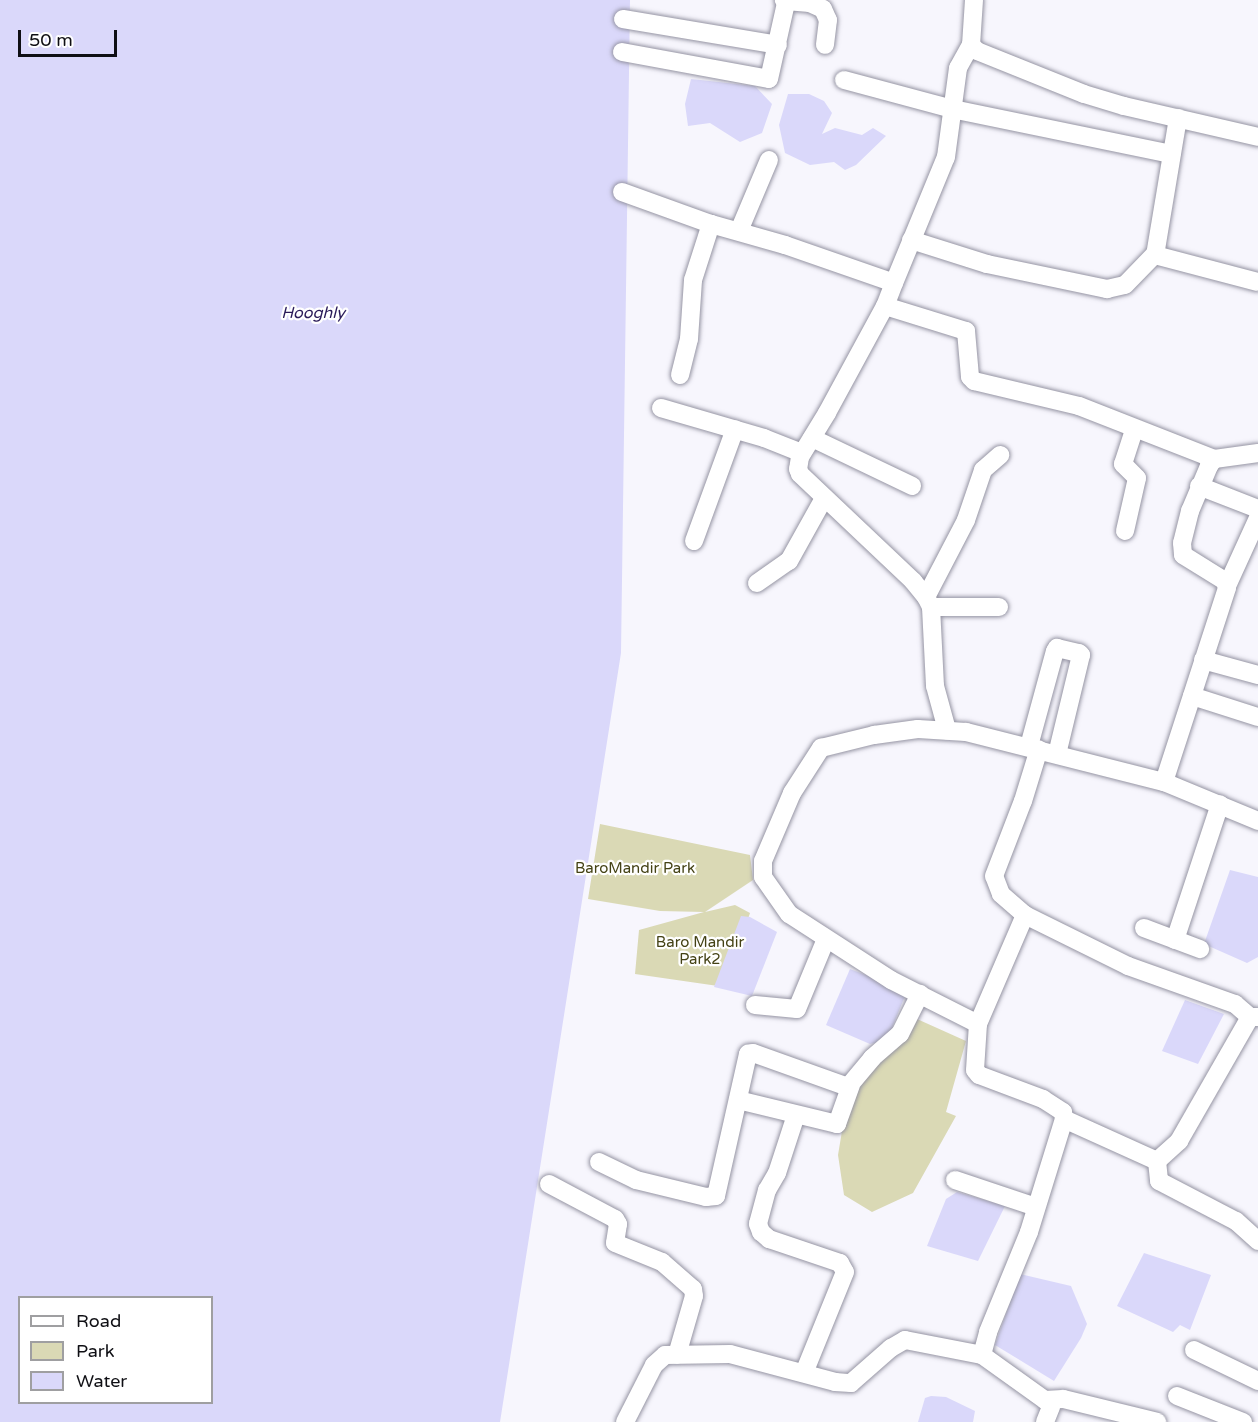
<!DOCTYPE html>
<html>
<head>
<meta charset="utf-8">
<style>
	body { margin:0 }
	#map { position:relative; width:1258px; height:1422px; overflow:hidden; background:#f7f6fd; font-family:"Varela Round",sans-serif }
	div>[style] { position:absolute }
	[style*='--x'] { left:calc(var(--x)*1px); top:calc(var(--y)*1px); width:calc(var(--w)*1px); rotate:calc(var(--a)*1deg) }
	.green>* { inset:0; background:#dad9b5 }
	.water>* { inset:0; background:#dad8fa }
	.roads { filter:drop-shadow(0 0 2px #9594a3) drop-shadow(0 0 2px #9594a3) }
	.minor>* { height:18px; margin:-9px; padding:0 9px; transform-origin:9px; border-radius:9px; background:#fff }
	span { translate:-50% -50%; white-space:nowrap; text-align:center; line-height:1.15; -webkit-text-stroke:4.5px #fff; paint-order:stroke }
	.park-label { font-size:15px; color:#444215 }
	.water-label { font-size:16px; color:#2a1b59; font-style:italic }
	.legend { position:absolute; left:18px; top:1296px; width:195px; height:108px; box-sizing:border-box; background:#fff; border:2px solid #9f9fa1; margin:0; padding:8px 10px; list-style:none; font-size:18px; color:#0f0f14 }
	.legend li { display:flex; align-items:center; gap:12px; height:30px }
	.legend b { width:30px; border:2px solid #9f9fa1 }
	.scale { position:absolute; left:18px; top:30px; width:99px; height:27px; box-sizing:border-box; border:3px solid #0f0f14; border-top:0; padding-left:8px; font-size:18px; line-height:21px; white-space:nowrap; color:#0f0f14; -webkit-text-stroke:4px #fff; paint-order:stroke }
</style>
</head>
<body>
<div id="map">
	<div class="green">
		<div style="clip-path:polygon(600px 824px,750px 855px,753px 880px,705px 912px,735px 905px,750px 913px,725px 987px,635px 974px,639px 930px,704px 912px,660px 911px,588px 899px)"></div>
		<div style="clip-path:polygon(917px 1019px,966px 1041px,946px 1112px,956px 1116px,913px 1193px,872px 1212px,844px 1195px,838px 1155px,845px 1113px,873px 1065px)"></div>
	</div>
	<div class="water">
		<div style="clip-path:polygon(evenodd,0 0,630px 0,621px 653px,500px 1422px,0 1422px,0 0,20px 1298px,212px 1298px,212px 1402px,20px 1402px,20px 1298px)"></div>
		<div style="clip-path:polygon(691px 79px,755px 86px,772px 104px,762px 133px,740px 142px,710px 123px,688px 126px,685px 104px)"></div>
		<div style="clip-path:polygon(788px 94px,809px 94px,824px 101px,832px 113px,822px 134px,835px 128px,862px 135px,873px 128px,886px 136px,856px 165px,845px 170px,834px 162px,810px 165px,785px 153px,779px 125px)"></div>
		<div style="clip-path:polygon(1230px 870px,1258px 877px,1258px 957px,1247px 963px,1204px 944px)"></div>
		<div style="clip-path:polygon(741px 916px,750px 917px,777px 932px,752px 996px,714px 987px)"></div>
		<div style="clip-path:polygon(850px 969px,907px 991px,887px 1040px,870px 1044px,826px 1025px)"></div>
		<div style="clip-path:polygon(1185px 1000px,1224px 1014px,1198px 1064px,1162px 1051px)"></div>
		<div style="clip-path:polygon(957px 1192px,1005px 1206px,978px 1261px,927px 1246px,946px 1199px)"></div>
		<div style="clip-path:polygon(1144px 1253px,1211px 1275px,1190px 1330px,1180px 1325px,1173px 1332px,1117px 1306px)"></div>
		<div style="clip-path:polygon(1020px 1274px,1071px 1286px,1087px 1324px,1081px 1338px,1054px 1381px,995px 1345px)"></div>
		<div style="clip-path:polygon(931px 1396px,946px 1397px,975px 1411px,973px 1422px,918px 1422px,925px 1398px)"></div>
	</div>
	<div class="roads">
		<div class="minor">
			<div style="--x:974;--y:0;--w:45;--a:93.8"></div>
			<div style="--x:971;--y:45;--w:8;--a:45"></div>
			<div style="--x:977;--y:51;--w:115;--a:21.9"></div>
			<div style="--x:1084;--y:94;--w:42;--a:16.7"></div>
			<div style="--x:1124;--y:106;--w:138;--a:13"></div>
			<div style="--x:786;--y:1;--w:24;--a:5"></div>
			<div style="--x:810;--y:3;--w:14;--a:25"></div>
			<div style="--x:823;--y:9;--w:12;--a:66"></div>
			<div style="--x:828;--y:20;--w:25;--a:97"></div>
			<div style="--x:623;--y:19;--w:157;--a:9.5"></div>
			<div style="--x:622;--y:52;--w:149;--a:10.4"></div>
			<div style="--x:769;--y:79;--w:78;--a:-77.4"></div>
			<div style="--x:786;--y:3;--w:4;--a:-124"></div>
			<div style="--x:844;--y:80;--w:112;--a:15"></div>
			<div style="--x:952;--y:109;--w:224;--a:11.6"></div>
			<div style="--x:1178;--y:118;--w:139;--a:99.5"></div>
			<div style="--x:1155;--y:255;--w:106;--a:14.7"></div>
			<div style="--x:622;--y:192;--w:95;--a:19.8"></div>
			<div style="--x:711;--y:224;--w:77;--a:15.8"></div>
			<div style="--x:785;--y:245;--w:115;--a:19.2"></div>
			<div style="--x:894;--y:283;--w:136;--a:-67.6"></div>
			<div style="--x:946;--y:157;--w:90;--a:-82.3"></div>
			<div style="--x:958;--y:68;--w:26;--a:-61"></div>
			<div style="--x:739;--y:231;--w:77;--a:-67.1"></div>
			<div style="--x:911;--y:240;--w:80;--a:17.5"></div>
			<div style="--x:987;--y:264;--w:123;--a:11.8"></div>
			<div style="--x:1107;--y:289;--w:18;--a:-13"></div>
			<div style="--x:1125;--y:285;--w:43;--a:-45.9"></div>
			<div style="--x:894;--y:283;--w:25;--a:111"></div>
			<div style="--x:885;--y:306;--w:122;--a:118.5"></div>
			<div style="--x:827;--y:413;--w:52;--a:121.5"></div>
			<div style="--x:800;--y:457;--w:12;--a:99"></div>
			<div style="--x:798;--y:469;--w:5;--a:68"></div>
			<div style="--x:800;--y:474;--w:156;--a:43.4"></div>
			<div style="--x:913;--y:581;--w:21;--a:51"></div>
			<div style="--x:926;--y:597;--w:11;--a:63"></div>
			<div style="--x:931;--y:607;--w:79;--a:87.1"></div>
			<div style="--x:935;--y:686;--w:46;--a:74.7"></div>
			<div style="--x:885;--y:306;--w:85;--a:17.2"></div>
			<div style="--x:966;--y:331;--w:46;--a:85"></div>
			<div style="--x:970;--y:377;--w:6;--a:45"></div>
			<div style="--x:974;--y:381;--w:108;--a:13.4"></div>
			<div style="--x:1079;--y:406;--w:145;--a:21.4"></div>
			<div style="--x:680;--y:375;--w:37;--a:-76"></div>
			<div style="--x:689;--y:339;--w:59;--a:-86.1"></div>
			<div style="--x:693;--y:280;--w:59;--a:-72.2"></div>
			<div style="--x:661;--y:408;--w:107;--a:16.2"></div>
			<div style="--x:764;--y:438;--w:41;--a:21.5"></div>
			<div style="--x:812;--y:438;--w:111;--a:25.6"></div>
			<div style="--x:1258;--y:453;--w:44;--a:172.2"></div>
			<div style="--x:1214;--y:459;--w:9;--a:126"></div>
			<div style="--x:1209;--y:466;--w:49;--a:112.9"></div>
			<div style="--x:1190;--y:511;--w:33;--a:104"></div>
			<div style="--x:1182;--y:543;--w:12;--a:85"></div>
			<div style="--x:1183;--y:555;--w:49;--a:31.8"></div>
			<div style="--x:1225;--y:581;--w:7;--a:74"></div>
			<div style="--x:1227;--y:588;--w:204;--a:108"></div>
			<div style="--x:1164;--y:782;--w:102;--a:22.5"></div>
			<div style="--x:1199;--y:486;--w:63;--a:21.3"></div>
			<div style="--x:1125;--y:531;--w:54;--a:-77.2"></div>
			<div style="--x:1137;--y:478;--w:20;--a:-135"></div>
			<div style="--x:1123;--y:464;--w:36;--a:-72"></div>
			<div style="--x:694;--y:541;--w:119;--a:-69.9"></div>
			<div style="--x:757;--y:583;--w:39;--a:-35"></div>
			<div style="--x:789;--y:561;--w:72;--a:-60.9"></div>
			<div style="--x:1227;--y:586;--w:75;--a:-65.5"></div>
			<div style="--x:926;--y:597;--w:87;--a:-62.5"></div>
			<div style="--x:966;--y:520;--w:53;--a:-71.2"></div>
			<div style="--x:983;--y:470;--w:23;--a:-41"></div>
			<div style="--x:931;--y:607;--w:68;--a:0"></div>
			<div style="--x:1203;--y:660;--w:57;--a:15.3"></div>
			<div style="--x:1192;--y:696;--w:69;--a:17.7"></div>
			<div style="--x:1029;--y:746;--w:98;--a:-74.7"></div>
			<div style="--x:1055;--y:651;--w:4;--a:-56"></div>
			<div style="--x:1057;--y:648;--w:23;--a:13"></div>
			<div style="--x:1079;--y:653;--w:3;--a:45"></div>
			<div style="--x:1081;--y:655;--w:102;--a:103.6"></div>
			<div style="--x:1025;--y:915;--w:32;--a:-139"></div>
			<div style="--x:1001;--y:894;--w:19;--a:-111"></div>
			<div style="--x:994;--y:876;--w:80;--a:-68.9"></div>
			<div style="--x:1023;--y:801;--w:54;--a:-72.9"></div>
			<div style="--x:1144;--y:928;--w:60;--a:20.6"></div>
			<div style="--x:1175;--y:940;--w:143;--a:-71.7"></div>
			<div style="--x:755;--y:1005;--w:42;--a:5.4"></div>
			<div style="--x:797;--y:1009;--w:76;--a:-67.5"></div>
			<div style="--x:978;--y:1024;--w:119;--a:-66.7"></div>
			<div style="--x:1025;--y:915;--w:115;--a:26.3"></div>
			<div style="--x:1128;--y:966;--w:114;--a:19.6"></div>
			<div style="--x:1235;--y:1004;--w:20;--a:41"></div>
			<div style="--x:1250;--y:1017;--w:8;--a:0"></div>
			<div style="--x:738;--y:1100;--w:102;--a:13.6"></div>
			<div style="--x:837;--y:1124;--w:41;--a:-70.3"></div>
			<div style="--x:796;--y:1115;--w:61;--a:108.1"></div>
			<div style="--x:777;--y:1173;--w:20;--a:120"></div>
			<div style="--x:767;--y:1190;--w:35;--a:105"></div>
			<div style="--x:758;--y:1224;--w:9;--a:69"></div>
			<div style="--x:761;--y:1232;--w:11;--a:41"></div>
			<div style="--x:769;--y:1239;--w:75;--a:18.7"></div>
			<div style="--x:840;--y:1263;--w:10;--a:61"></div>
			<div style="--x:845;--y:1272;--w:109;--a:112.1"></div>
			<div style="--x:1064;--y:1119;--w:102;--a:24.3"></div>
			<div style="--x:1157;--y:1161;--w:30;--a:-42"></div>
			<div style="--x:1179;--y:1141;--w:143;--a:-60.2"></div>
			<div style="--x:1157;--y:1161;--w:20;--a:84"></div>
			<div style="--x:1159;--y:1181;--w:87;--a:27.5"></div>
			<div style="--x:1236;--y:1221;--w:30;--a:42"></div>
			<div style="--x:599;--y:1162;--w:41;--a:25.9"></div>
			<div style="--x:636;--y:1180;--w:72;--a:13.7"></div>
			<div style="--x:706;--y:1197;--w:10;--a:-6"></div>
			<div style="--x:716;--y:1196;--w:146;--a:-77.3"></div>
			<div style="--x:748;--y:1054;--w:5;--a:-11"></div>
			<div style="--x:753;--y:1053;--w:101;--a:19.7"></div>
			<div style="--x:848;--y:1087;--w:38;--a:-50"></div>
			<div style="--x:872;--y:1058;--w:37;--a:-41"></div>
			<div style="--x:900;--y:1034;--w:45;--a:-63.4"></div>
			<div style="--x:955;--y:1180;--w:85;--a:18.4"></div>
			<div style="--x:549;--y:1184;--w:75;--a:27.9"></div>
			<div style="--x:615;--y:1219;--w:6;--a:59"></div>
			<div style="--x:618;--y:1224;--w:19;--a:99"></div>
			<div style="--x:615;--y:1243;--w:51;--a:22"></div>
			<div style="--x:662;--y:1262;--w:41;--a:41.1"></div>
			<div style="--x:693;--y:1289;--w:7;--a:82"></div>
			<div style="--x:694;--y:1296;--w:61;--a:106.1"></div>
			<div style="--x:1194;--y:1350;--w:71;--a:25.8"></div>
			<div style="--x:982;--y:1355;--w:24;--a:-75"></div>
			<div style="--x:988;--y:1332;--w:108;--a:-67.7"></div>
			<div style="--x:1029;--y:1232;--w:118;--a:-72.8"></div>
			<div style="--x:1064;--y:1119;--w:7;--a:-98"></div>
			<div style="--x:1063;--y:1112;--w:24;--a:-147"></div>
			<div style="--x:1043;--y:1099;--w:68;--a:-159.4"></div>
			<div style="--x:979;--y:1075;--w:6;--a:-129"></div>
			<div style="--x:975;--y:1070;--w:46;--a:-86.3"></div>
			<div style="--x:978;--y:1024;--w:97;--a:-153.2"></div>
			<div style="--x:891;--y:980;--w:121;--a:-147.1"></div>
			<div style="--x:789;--y:914;--w:45;--a:-125.1"></div>
			<div style="--x:763;--y:877;--w:16;--a:-90"></div>
			<div style="--x:763;--y:861;--w:74;--a:-66.9"></div>
			<div style="--x:792;--y:793;--w:54;--a:-57.2"></div>
			<div style="--x:821;--y:748;--w:55;--a:-13.8"></div>
			<div style="--x:874;--y:735;--w:44;--a:-7.8"></div>
			<div style="--x:918;--y:729;--w:48;--a:3.6"></div>
			<div style="--x:966;--y:732;--w:204;--a:14.2"></div>
			<div style="--x:1177;--y:1396;--w:71;--a:21.5"></div>
			<div style="--x:1045;--y:1400;--w:18;--a:-3"></div>
			<div style="--x:1063;--y:1399;--w:97;--a:13.7"></div>
			<div style="--x:625;--y:1422;--w:64;--a:-63"></div>
			<div style="--x:654;--y:1365;--w:15;--a:-42"></div>
			<div style="--x:665;--y:1355;--w:65;--a:-0.9"></div>
			<div style="--x:730;--y:1354;--w:109;--a:14.9"></div>
			<div style="--x:835;--y:1382;--w:16;--a:4"></div>
			<div style="--x:851;--y:1383;--w:53;--a:-41.2"></div>
			<div style="--x:891;--y:1348;--w:16;--a:-30"></div>
			<div style="--x:905;--y:1340;--w:78;--a:11"></div>
			<div style="--x:982;--y:1355;--w:82;--a:35.6"></div>
			<div style="--x:1049;--y:1403;--w:4;--a:63"></div>
			<div style="--x:1051;--y:1407;--w:16;--a:112"></div>
		</div>
	</div>
	<div class="park-label">
		<span style="left:635px;top:869px">BaroMandir Park</span>
		<span style="left:700px;top:951px">Baro Mandir<br>Park2</span>
	</div>
	<div class="water-label">
		<span style="left:313px;top:313px">Hooghly</span>
	</div>
	<ul class="legend">
	<li><b style="height:8px;background:#fff"></b>Road</li>
	<li><b style="height:16px;background:#dad9b5"></b>Park</li>
	<li><b style="height:16px;background:#dad8fa"></b>Water</li>
	</ul>
	<div class="scale">50 m</div>
</div>
</body>
</html>
